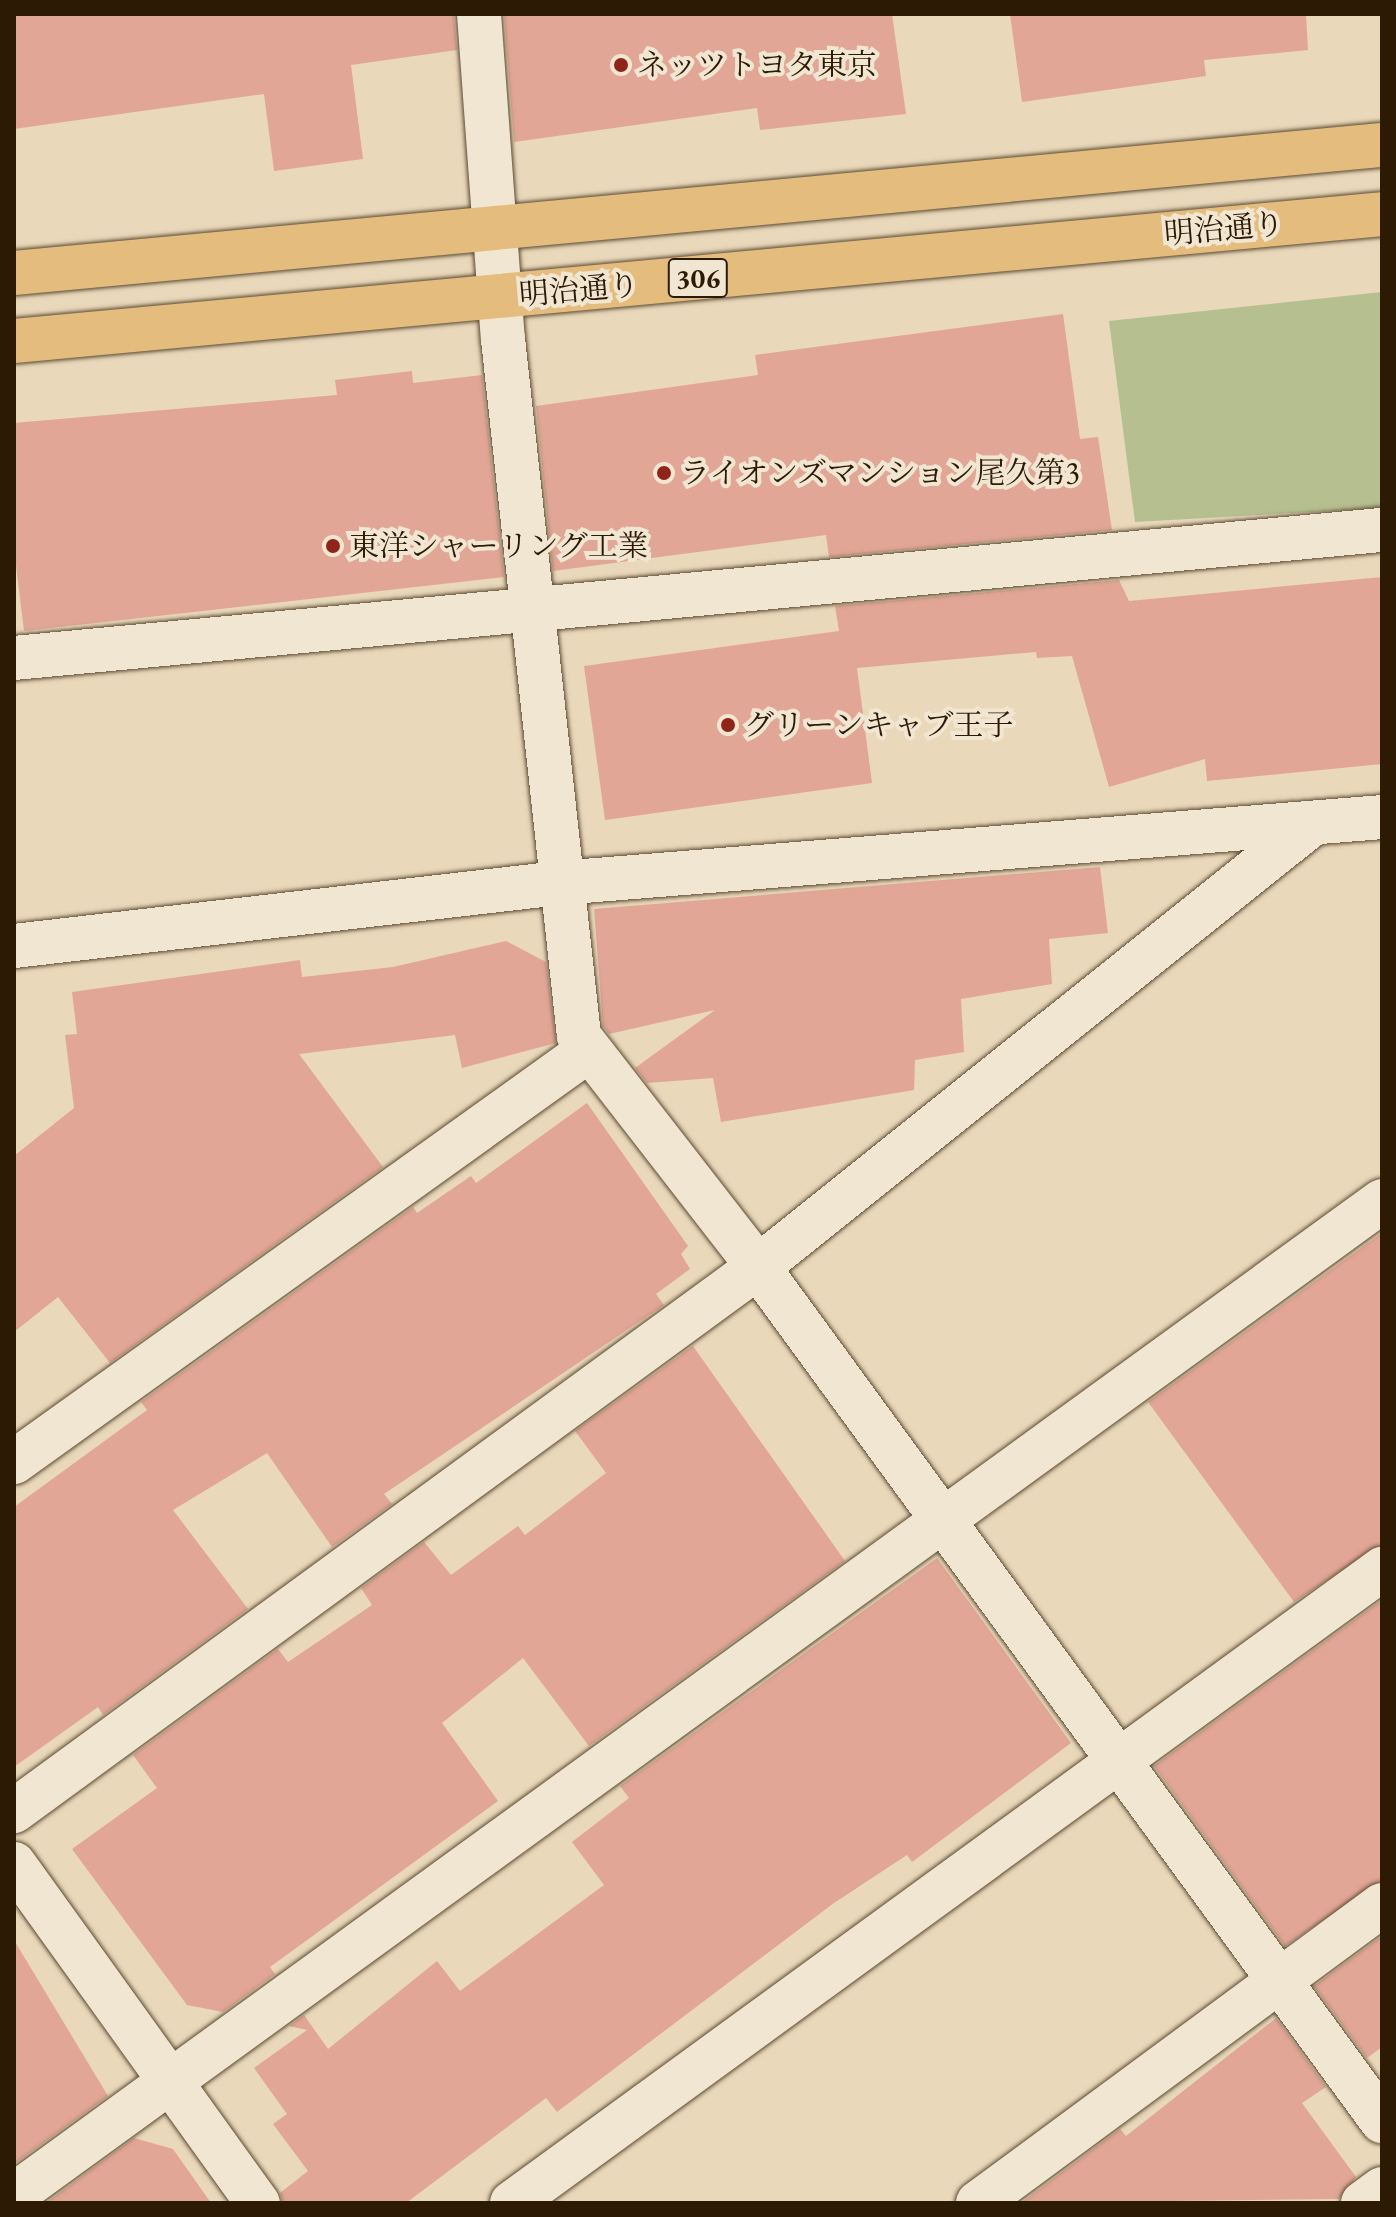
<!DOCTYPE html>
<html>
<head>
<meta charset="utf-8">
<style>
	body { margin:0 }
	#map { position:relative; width:1396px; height:2217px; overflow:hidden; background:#e9d8ba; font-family:"EB Garamond","Noto Serif JP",serif }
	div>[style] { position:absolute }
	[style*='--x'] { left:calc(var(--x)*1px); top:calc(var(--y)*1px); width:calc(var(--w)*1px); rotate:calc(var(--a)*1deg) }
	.green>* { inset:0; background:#b6bf90 }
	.building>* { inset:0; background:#e2a696 }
	.roads { filter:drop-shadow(0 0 2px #5c4a32) drop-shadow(0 0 2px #5c4a32) }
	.minor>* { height:44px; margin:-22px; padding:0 22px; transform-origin:22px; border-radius:22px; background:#f1e6d2 }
	.tertiary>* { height:44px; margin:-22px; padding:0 22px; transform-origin:22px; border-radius:22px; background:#f1e6d2 }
	.primary>* { height:44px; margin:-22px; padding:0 22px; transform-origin:22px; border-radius:22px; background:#e4bc7d }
	.dots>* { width:22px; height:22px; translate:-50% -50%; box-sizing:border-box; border:4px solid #f1e6d2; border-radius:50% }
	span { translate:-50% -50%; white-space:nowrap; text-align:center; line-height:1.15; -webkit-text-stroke:8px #f1e6d2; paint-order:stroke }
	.shield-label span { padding:2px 6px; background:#f1e6d2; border:2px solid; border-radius:6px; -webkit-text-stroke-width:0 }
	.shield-label { font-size:28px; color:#2d1a04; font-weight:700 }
	.poi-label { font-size:30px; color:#2d1a04 }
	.left { translate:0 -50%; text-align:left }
	.street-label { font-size:30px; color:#2d1a04 }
	.frame { position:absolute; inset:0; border:16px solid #2d1a04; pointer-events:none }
</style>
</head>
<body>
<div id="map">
	<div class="green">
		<div style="clip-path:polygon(1382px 292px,1382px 508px,1135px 522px,1109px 321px)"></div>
	</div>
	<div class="building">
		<div style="clip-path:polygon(14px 14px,454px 14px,457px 50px,351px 65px,363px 159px,274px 171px,264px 94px,14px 129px)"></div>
		<div style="clip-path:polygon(504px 14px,892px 14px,906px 114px,760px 130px,757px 108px,514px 142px)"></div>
		<div style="clip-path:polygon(1010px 14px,1306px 14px,1308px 50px,1204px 60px,1206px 76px,1022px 102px)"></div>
		<div style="clip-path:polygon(1063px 314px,1080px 439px,1098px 437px,1112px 530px,829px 557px,826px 535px,553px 571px,536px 406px,758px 375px,755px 355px)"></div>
		<div style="clip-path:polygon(412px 371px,413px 383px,482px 375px,504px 577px,24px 631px,14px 549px,14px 423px,337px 395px,335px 380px)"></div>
		<div style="clip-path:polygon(1382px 577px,1382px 764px,1207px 781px,1205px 759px,1109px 787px,1072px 656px,1037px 658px,1036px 652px,857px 668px,872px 783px,605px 820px,584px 666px,839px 631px,835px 606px,1119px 580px,1129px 601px)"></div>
		<div style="clip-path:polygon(1100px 867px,1108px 933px,1049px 939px,1052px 984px,961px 999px,964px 1052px,915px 1060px,914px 1090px,721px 1122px,713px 1078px,647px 1083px,635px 1068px,715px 1010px,609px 1034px,603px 1026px,594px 909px)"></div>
		<div style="clip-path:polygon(506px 941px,546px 962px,556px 1043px,462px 1068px,455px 1035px,299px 1054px,383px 1167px,110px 1363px,58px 1297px,14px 1332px,14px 1156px,74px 1108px,65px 1035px,77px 1034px,72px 992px,300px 960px,302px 977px,393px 967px)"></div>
		<div style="clip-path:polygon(587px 1103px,688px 1246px,681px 1254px,690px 1269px,656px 1294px,664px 1305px,384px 1494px,392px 1504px,332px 1547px,267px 1453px,173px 1510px,248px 1609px,103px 1715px,98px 1707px,14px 1767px,14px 1507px,147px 1410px,141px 1402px,413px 1207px,417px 1213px,471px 1176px,476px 1183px)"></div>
		<div style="clip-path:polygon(1382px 1233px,1382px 1544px,1294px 1602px,1148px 1402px)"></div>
		<div style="clip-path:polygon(693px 1346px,845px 1561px,589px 1746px,523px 1658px,442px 1723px,498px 1801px,270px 1967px,275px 1974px,223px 2012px,187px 2005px,72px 1849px,157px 1788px,133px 1755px,278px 1649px,288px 1662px,372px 1605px,361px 1588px,424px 1542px,451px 1575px,518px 1526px,525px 1535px,606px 1473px,575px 1431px)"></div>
		<div style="clip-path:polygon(937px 1558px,1071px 1743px,912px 1862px,907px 1855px,834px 1903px,557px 2112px,546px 2098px,406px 2203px,283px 2203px,280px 2193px,308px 2171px,273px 2124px,287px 2114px,254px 2068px,307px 2030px,289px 2026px,304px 2015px,328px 2049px,437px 1961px,460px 1991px,604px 1885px,572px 1842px,629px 1798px,620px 1786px)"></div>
		<div style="clip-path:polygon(1382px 1600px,1382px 1880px,1285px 1946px,1154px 1766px)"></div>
		<div style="clip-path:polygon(1382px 1936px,1382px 2047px,1367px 2058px,1314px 1986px)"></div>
		<div style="clip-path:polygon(14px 1940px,108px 2096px,14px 2164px)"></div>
		<div style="clip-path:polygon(1276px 2018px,1326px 2087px,1302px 2103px,1356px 2177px,1339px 2199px,1021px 2203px,1120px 2129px,1126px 2136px)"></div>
		<div style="clip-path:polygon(134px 2138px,173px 2149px,211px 2203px,46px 2203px)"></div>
	</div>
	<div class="roads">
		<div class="minor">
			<div style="--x:479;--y:14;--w:326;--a:85.8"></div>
			<div style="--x:503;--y:339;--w:701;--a:83.78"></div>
			<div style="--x:579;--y:1036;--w:292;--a:52.2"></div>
			<div style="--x:758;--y:1267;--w:1058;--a:53.85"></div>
			<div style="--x:14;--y:658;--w:1374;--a:-5.35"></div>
			<div style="--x:14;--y:1462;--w:707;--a:-35.62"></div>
			<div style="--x:14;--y:1811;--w:922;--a:-36.17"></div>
			<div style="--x:758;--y:1267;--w:709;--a:-38.65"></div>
			<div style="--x:14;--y:2195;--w:1691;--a:-36"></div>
			<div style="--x:978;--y:2203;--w:502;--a:-36.41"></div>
			<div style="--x:1363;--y:2203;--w:24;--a:-36"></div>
		</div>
		<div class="tertiary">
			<div style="--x:14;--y:946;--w:549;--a:-6.59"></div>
			<div style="--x:559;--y:883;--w:826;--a:-4.58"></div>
			<div style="--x:14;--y:1864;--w:418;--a:54.3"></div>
			<div style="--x:512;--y:2203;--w:1077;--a:-36.08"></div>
		</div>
		<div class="primary">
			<div style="--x:14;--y:273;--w:1374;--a:-5.35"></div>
			<div style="--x:14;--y:341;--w:1374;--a:-5.3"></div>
		</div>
	</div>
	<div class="dots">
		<div style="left:621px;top:65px;background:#8f2418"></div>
		<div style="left:664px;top:473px;background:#8f2418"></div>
		<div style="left:333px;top:546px;background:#8f2418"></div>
		<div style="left:728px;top:725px;background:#8f2418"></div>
	</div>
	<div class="shield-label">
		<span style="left:698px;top:278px">306</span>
	</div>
	<div class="poi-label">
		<span class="left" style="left:637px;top:65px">ネッツトヨタ東京</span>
		<span class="left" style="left:680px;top:473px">ライオンズマンション尾久第3</span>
		<span class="left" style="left:349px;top:546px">東洋シャーリング工業</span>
		<span class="left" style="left:744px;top:725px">グリーンキャブ王子</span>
	</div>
	<div class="street-label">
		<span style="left:1224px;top:229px;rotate:-5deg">明治通り</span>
		<span style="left:579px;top:290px;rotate:-5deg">明治通り</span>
	</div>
	<div class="frame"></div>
</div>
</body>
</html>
